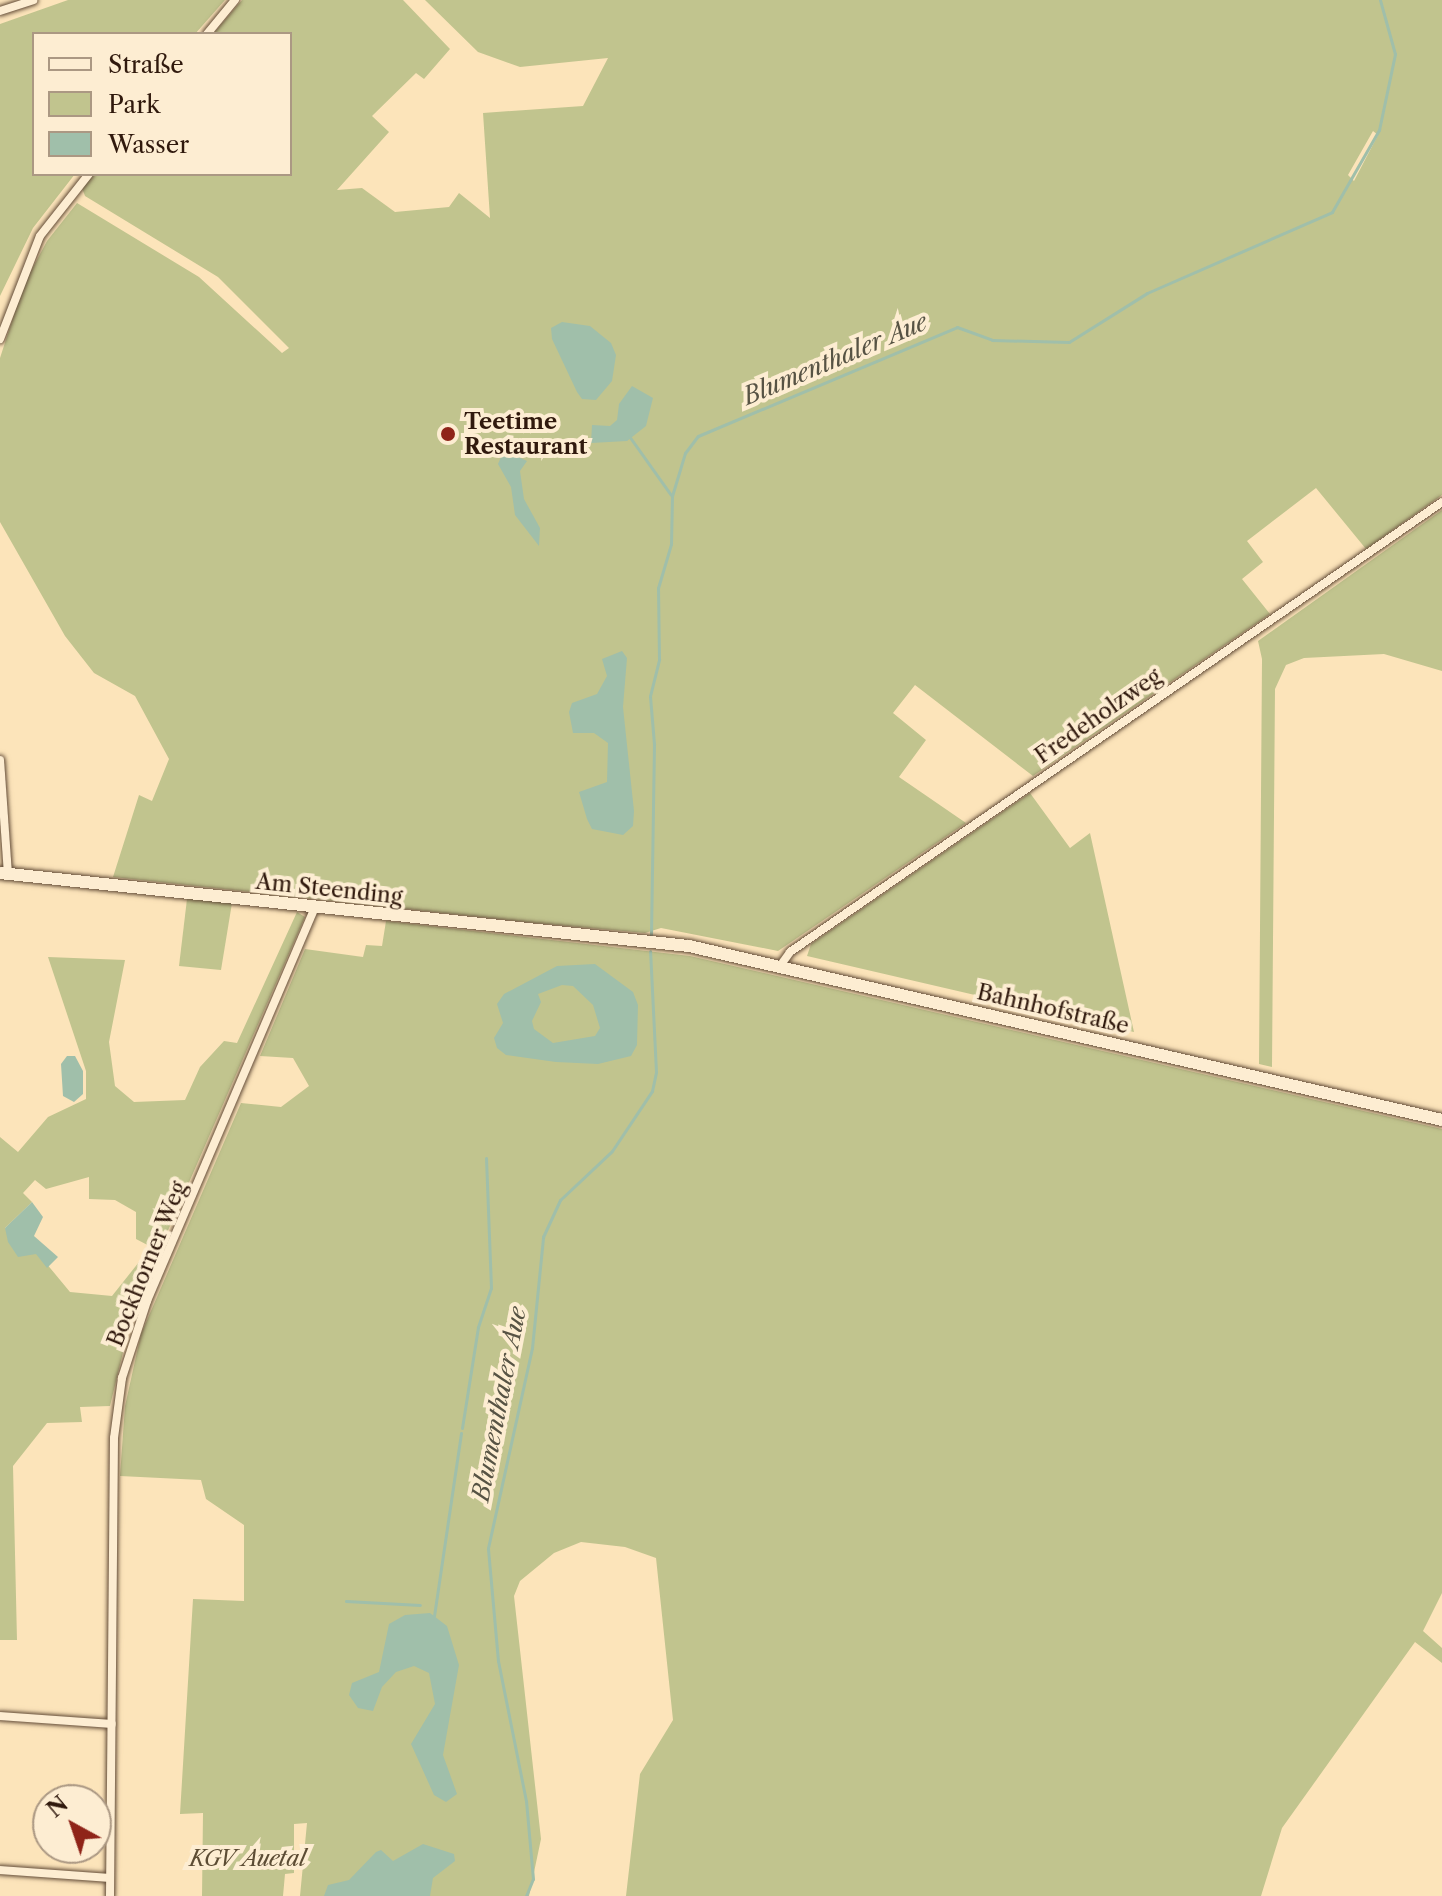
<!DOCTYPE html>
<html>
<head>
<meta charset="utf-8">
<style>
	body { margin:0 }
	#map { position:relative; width:1442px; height:1896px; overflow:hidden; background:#fce4ba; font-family:"Libre Caslon Text",serif }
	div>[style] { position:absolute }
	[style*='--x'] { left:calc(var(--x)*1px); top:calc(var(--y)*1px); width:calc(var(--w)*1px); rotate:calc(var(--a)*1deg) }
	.green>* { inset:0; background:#c1c48e }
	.water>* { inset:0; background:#a0bfaa }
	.stream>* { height:3px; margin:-1.5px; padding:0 1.5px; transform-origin:1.5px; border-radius:1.5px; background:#a0bfaa }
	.roads { filter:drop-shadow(0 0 2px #634c38) drop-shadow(0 0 2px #634c38) }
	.street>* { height:8px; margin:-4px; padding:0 4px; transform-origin:4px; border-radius:4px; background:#fdedd2 }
	.secondary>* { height:12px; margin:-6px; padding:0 6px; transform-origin:6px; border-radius:6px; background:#fdedd2 }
	.dots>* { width:22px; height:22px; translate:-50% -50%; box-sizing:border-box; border:4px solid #fdedd2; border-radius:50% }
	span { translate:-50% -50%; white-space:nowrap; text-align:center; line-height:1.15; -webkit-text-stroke:8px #fdedd2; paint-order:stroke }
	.poi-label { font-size:22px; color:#30190d; font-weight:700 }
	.left { translate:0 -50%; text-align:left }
	.street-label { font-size:22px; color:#30190d }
	.park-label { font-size:22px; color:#5c4c34; font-style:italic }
	.water-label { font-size:24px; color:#575344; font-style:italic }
	.legend { position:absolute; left:32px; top:32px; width:260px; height:144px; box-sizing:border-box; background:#fdedd2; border:2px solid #ab9883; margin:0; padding:10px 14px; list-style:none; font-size:24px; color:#30190d }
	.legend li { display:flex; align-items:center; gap:16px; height:40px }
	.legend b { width:40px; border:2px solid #ab9883 }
	.north { position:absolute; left:32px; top:1784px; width:80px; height:80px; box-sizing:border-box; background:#fdedd2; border:2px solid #ab9883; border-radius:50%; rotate:320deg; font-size:22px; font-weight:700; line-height:32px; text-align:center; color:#30190d }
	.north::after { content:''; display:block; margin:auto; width:28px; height:36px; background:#8f2418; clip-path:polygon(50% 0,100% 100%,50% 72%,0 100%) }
</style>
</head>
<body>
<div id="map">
	<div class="green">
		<div style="clip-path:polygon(68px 0,225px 0,195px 34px,34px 34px,34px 174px,75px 174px,33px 228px,0 296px,0 24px)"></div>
		<div style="clip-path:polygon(evenodd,242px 0,403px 0,450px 49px,424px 79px,416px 73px,372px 116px,389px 132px,337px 190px,362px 188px,395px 212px,449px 207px,459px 193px,490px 218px,483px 113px,583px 106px,608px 58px,520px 67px,478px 52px,425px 0,1442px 0,1442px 495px,1366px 549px,1316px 488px,1247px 541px,1263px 562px,1242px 579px,1270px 614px,1033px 776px,915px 685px,893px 713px,926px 740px,899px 777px,966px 823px,778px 951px,661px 928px,645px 933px,535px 923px,113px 877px,139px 795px,152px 801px,169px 759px,135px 696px,94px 673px,65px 636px,0 522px,0 358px,24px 284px,47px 241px,77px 203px,199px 277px,282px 353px,289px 348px,218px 277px,85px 196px,82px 188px,94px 174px,290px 174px,290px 34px,213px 34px,242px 0,1373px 131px,1378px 135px,1354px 181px,1348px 175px,1373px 131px)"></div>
		<div style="clip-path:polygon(1442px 510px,1442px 671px,1384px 654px,1304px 658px,1286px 665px,1275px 689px,1272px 1067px,1259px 1064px,1262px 659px,1258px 641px)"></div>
		<div style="clip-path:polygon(1030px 793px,1070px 848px,1090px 833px,1134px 1032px,807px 956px,811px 944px)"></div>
		<div style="clip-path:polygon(187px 899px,232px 903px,221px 970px,179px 966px)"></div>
		<div style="clip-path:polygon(297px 912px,305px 917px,159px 1251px,136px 1239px,136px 1212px,115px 1200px,89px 1199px,89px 1177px,46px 1189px,35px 1180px,23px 1193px,32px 1202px,5px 1228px,41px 1257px,70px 1292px,112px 1296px,139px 1262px,150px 1270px,132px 1315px,110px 1406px,80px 1407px,82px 1422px,47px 1423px,13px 1466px,17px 1640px,0 1640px,0 1137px,18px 1152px,48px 1117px,86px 1099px,86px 1071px,48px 957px,125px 960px,109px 1042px,115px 1086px,134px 1102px,185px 1100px,200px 1067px,224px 1041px,237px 1043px)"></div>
		<div style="clip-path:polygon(386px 921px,690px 956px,1442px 1129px,1442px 1593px,1423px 1631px,1442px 1648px,1442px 1663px,1415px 1642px,1282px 1828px,1261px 1896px,626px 1896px,640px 1774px,673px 1720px,656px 1558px,625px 1547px,581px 1542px,554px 1553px,520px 1581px,514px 1596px,541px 1839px,529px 1896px,300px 1896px,307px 1823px,294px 1824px,294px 1873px,285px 1874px,283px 1896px,202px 1896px,203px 1813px,180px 1814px,193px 1599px,244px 1601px,244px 1525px,206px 1499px,201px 1480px,120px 1476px,125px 1406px,141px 1334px,241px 1103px,281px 1107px,309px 1086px,293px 1058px,260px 1056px,305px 949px,363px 957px,366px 945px,382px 946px)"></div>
	</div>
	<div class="water">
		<div style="clip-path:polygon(562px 322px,590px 326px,611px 343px,616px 355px,612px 381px,596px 400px,582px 399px,577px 392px,552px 339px,551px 328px)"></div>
		<div style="clip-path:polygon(632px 386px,653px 398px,646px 426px,627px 441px,591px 443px,592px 425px,610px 426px,617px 420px,619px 404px)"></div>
		<div style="clip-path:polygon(504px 450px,527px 461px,520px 471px,524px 499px,540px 528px,539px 546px,515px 515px,511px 487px,498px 464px)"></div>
		<div style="clip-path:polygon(622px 651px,627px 658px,623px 707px,634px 811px,633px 826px,623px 835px,592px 829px,587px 819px,579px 792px,607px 782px,608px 743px,594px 733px,573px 733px,569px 712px,572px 703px,597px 694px,607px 676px,602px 659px)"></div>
		<div style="clip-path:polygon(evenodd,595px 964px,633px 992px,638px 1005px,637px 1045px,631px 1056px,598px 1064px,556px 1062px,506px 1055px,497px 1048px,494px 1038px,503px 1023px,497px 1004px,504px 994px,557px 966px,595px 964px,562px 985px,573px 986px,593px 1005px,600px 1028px,595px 1036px,553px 1043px,534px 1029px,532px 1021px,541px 1002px,538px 994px,562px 985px)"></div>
		<div style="clip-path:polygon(67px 1056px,75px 1056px,83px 1071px,83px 1094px,74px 1102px,63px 1096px,61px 1064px)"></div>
		<div style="clip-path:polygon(32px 1202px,43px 1217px,34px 1236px,58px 1257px,47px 1268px,36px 1254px,18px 1257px,8px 1242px,5px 1228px)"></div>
		<div style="clip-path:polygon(430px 1613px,447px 1626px,459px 1665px,443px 1755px,457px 1794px,446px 1802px,434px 1795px,411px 1744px,435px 1704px,429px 1673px,414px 1666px,396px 1672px,382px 1687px,373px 1711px,358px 1708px,349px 1695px,352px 1683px,379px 1672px,389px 1624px,405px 1615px)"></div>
		<div style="clip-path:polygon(423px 1844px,454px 1854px,455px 1861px,433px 1878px,430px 1896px,324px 1896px,328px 1885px,349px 1880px,376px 1852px,381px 1850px,393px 1861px)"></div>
	</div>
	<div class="stream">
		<div style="--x:629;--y:436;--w:72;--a:54.6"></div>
		<div style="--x:651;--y:935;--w:191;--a:-89.1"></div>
		<div style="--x:654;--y:744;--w:48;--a:-94.8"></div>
		<div style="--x:650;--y:696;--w:38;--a:-76"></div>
		<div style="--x:659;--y:659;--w:71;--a:-90.8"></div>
		<div style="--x:658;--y:588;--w:46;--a:-73.5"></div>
		<div style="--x:671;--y:544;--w:48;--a:-88.8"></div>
		<div style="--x:672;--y:496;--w:45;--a:-73.2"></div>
		<div style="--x:685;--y:453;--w:21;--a:-53"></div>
		<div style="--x:698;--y:436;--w:281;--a:-22.8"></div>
		<div style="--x:957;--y:327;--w:37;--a:20"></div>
		<div style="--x:992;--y:340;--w:77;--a:1.5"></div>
		<div style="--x:1069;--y:342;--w:92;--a:-32.1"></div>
		<div style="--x:1147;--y:293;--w:202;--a:-23.6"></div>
		<div style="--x:1332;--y:212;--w:95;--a:-60.2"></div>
		<div style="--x:1379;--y:130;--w:78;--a:-78.1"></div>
		<div style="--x:1395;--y:54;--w:56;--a:-105.5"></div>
		<div style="--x:462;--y:1428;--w:102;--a:-81"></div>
		<div style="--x:478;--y:1327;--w:41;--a:-71.6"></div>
		<div style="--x:491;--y:1288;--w:130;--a:-92.2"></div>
		<div style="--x:346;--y:1601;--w:74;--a:3.1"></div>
		<div style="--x:434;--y:1616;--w:185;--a:-81.6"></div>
		<div style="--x:526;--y:1896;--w:18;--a:-68"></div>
		<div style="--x:533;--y:1879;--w:78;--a:-95.1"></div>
		<div style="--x:526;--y:1801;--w:143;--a:-101.3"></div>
		<div style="--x:498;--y:1661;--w:113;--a:-95.1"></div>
		<div style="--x:488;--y:1548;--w:205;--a:-77.6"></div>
		<div style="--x:532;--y:1348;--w:112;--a:-84.3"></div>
		<div style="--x:543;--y:1237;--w:41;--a:-65.3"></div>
		<div style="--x:560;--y:1200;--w:71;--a:-43.3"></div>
		<div style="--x:612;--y:1151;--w:72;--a:-56.3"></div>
		<div style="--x:652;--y:1091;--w:19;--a:-78"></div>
		<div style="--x:656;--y:1072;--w:121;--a:-92.8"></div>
	</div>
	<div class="roads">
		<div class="street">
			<div style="--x:0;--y:11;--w:35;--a:-18"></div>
			<div style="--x:207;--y:34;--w:44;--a:-50.5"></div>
			<div style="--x:0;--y:339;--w:110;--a:-68.8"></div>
			<div style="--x:40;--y:236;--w:79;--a:-51.7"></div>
			<div style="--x:0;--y:760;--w:114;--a:86"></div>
			<div style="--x:780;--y:966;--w:17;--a:-54"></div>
			<div style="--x:790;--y:952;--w:792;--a:-34.61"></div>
			<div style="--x:0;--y:1716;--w:112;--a:4.1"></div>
			<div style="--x:0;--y:1870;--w:110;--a:4.2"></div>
			<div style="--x:110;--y:1896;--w:458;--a:-89.5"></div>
			<div style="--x:114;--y:1438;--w:61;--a:-82.4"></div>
			<div style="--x:122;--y:1378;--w:81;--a:-72"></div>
			<div style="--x:147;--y:1301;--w:427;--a:-66.9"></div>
		</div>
		<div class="secondary">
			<div style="--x:0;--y:873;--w:693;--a:6.05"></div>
			<div style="--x:689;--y:946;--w:773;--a:13.01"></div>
		</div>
	</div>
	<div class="dots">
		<div style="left:448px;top:434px;background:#8f2418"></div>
	</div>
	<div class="poi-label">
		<span class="left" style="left:464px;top:434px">Teetime<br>Restaurant</span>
	</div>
	<div class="street-label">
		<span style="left:1098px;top:716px;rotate:-35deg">Fredeholzweg</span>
		<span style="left:329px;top:889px;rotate:6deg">Am Steending</span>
		<span style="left:1053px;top:1009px;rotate:13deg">Bahnhofstraße</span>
		<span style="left:147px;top:1264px;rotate:-68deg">Bockhorner Weg</span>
	</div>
	<div class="park-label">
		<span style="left:248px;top:1859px">KGV Auetal</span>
	</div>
	<div class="water-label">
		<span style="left:835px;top:359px;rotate:-23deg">Blumenthaler Aue</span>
		<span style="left:499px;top:1404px;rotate:-79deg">Blumenthaler Aue</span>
	</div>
	<ul class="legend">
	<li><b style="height:10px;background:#fdedd2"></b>Straße</li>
	<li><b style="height:22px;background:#c1c48e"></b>Park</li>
	<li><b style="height:22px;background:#a0bfaa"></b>Wasser</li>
	</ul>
	<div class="north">N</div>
</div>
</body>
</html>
